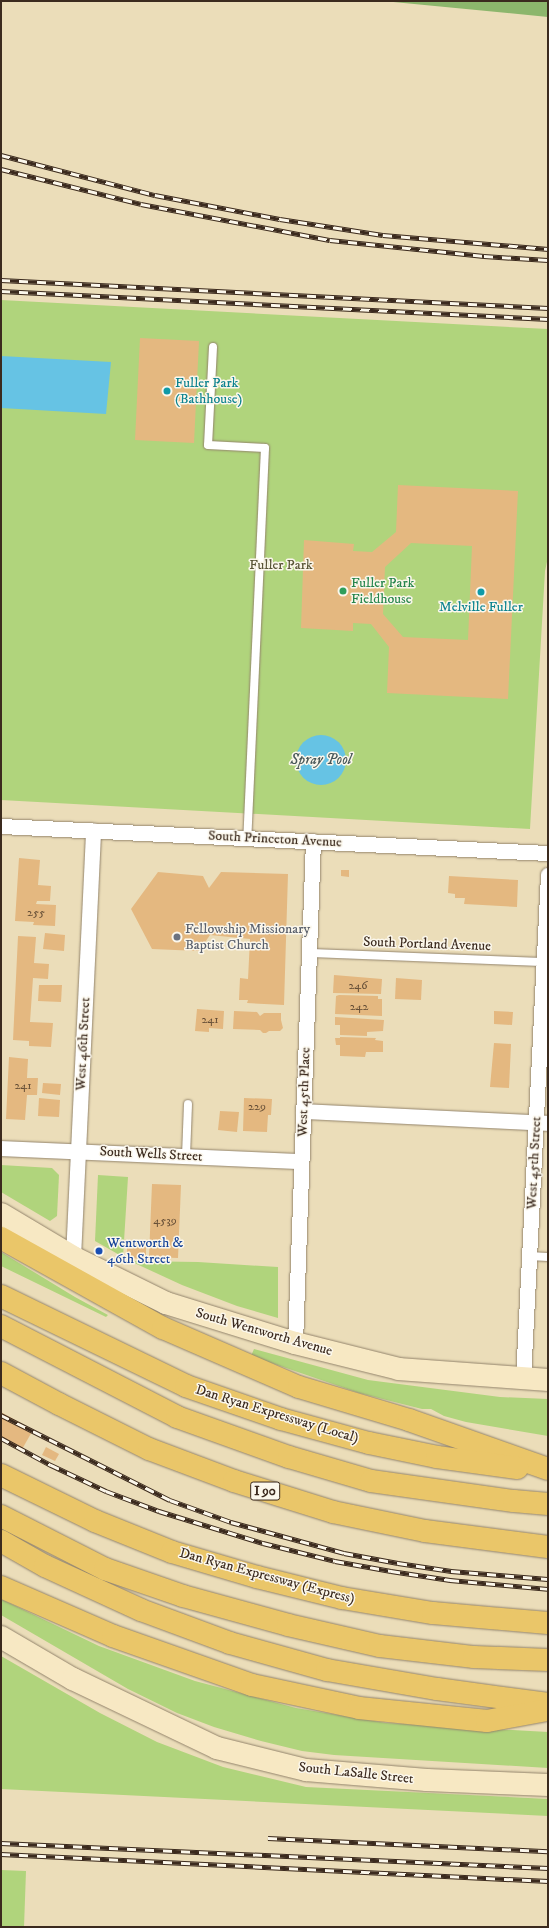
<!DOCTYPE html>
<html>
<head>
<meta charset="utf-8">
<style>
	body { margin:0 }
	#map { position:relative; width:549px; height:1928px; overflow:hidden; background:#ebddb9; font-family:"IM FELL DW Pica",serif }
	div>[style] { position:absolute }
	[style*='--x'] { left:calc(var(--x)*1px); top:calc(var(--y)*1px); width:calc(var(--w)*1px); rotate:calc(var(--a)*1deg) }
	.green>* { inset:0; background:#b0d47c }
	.forest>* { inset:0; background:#8cb66c }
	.water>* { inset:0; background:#66c3e4 }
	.round { border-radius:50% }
	.building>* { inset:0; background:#e4b880 }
	.roads { filter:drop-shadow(0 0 1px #93846c) drop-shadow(0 0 1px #93846c) }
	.lane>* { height:8px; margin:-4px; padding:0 4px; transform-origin:4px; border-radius:4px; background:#fff }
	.street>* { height:15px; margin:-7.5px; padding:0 7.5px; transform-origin:7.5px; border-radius:7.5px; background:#fff }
	.secondary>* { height:22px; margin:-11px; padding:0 11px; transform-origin:11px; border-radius:11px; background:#f7e8c3 }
	.highway>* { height:22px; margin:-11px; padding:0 11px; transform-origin:11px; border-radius:11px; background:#eac669 }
	.rail>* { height:4.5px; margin-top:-2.25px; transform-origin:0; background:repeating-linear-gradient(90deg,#fbf7ec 0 9px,#3b2a1e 0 18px); box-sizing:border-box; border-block:1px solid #3b2a1e }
	.dots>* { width:11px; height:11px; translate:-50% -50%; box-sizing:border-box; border:2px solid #fbf7ec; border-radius:50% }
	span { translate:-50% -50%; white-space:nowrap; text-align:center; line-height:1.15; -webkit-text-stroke:3px #fbf7ec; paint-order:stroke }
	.number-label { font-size:12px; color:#654e36 }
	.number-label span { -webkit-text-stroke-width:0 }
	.shield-label span { padding:1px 3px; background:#fbf7ec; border:1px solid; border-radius:3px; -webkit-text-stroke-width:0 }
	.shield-label { font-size:13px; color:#3b2a1e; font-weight:700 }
	.culture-label { font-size:14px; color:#0d838f }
	.left { translate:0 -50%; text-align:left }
	.park-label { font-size:14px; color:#585436 }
	.leisure-label { font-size:14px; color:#27864d }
	.street-label { font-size:14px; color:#3b2a1e }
	.worship-label { font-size:14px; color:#5b616d }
	.transit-label { font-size:14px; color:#164399 }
	.water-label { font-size:15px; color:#485859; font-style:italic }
	.frame { position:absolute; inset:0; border:2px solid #3b2a1e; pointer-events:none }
</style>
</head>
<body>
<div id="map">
	<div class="green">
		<div style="clip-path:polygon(1px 300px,548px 329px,548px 557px,545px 571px,530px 829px,1px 800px)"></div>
		<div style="clip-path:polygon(1px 1165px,52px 1168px,59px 1175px,57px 1216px,50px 1221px,1px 1192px)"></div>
		<div style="clip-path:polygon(98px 1175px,128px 1177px,123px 1257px,95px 1241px)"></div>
		<div style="clip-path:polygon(1px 1252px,75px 1297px,108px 1315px,106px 1317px,1px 1266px)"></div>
		<div style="clip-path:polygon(130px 1261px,198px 1262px,278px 1267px,278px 1318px,237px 1306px,182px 1285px)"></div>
		<div style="clip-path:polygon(254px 1349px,368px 1380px,500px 1397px,548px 1399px,548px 1436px,466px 1422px,444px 1416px,431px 1409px,422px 1409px,359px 1393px,251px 1356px)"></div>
		<div style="clip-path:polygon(1px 1599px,99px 1646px,195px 1681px,296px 1708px,386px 1723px,548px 1732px,548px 1768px,334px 1755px,302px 1751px,261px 1741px,214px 1727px,177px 1713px,128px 1689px,1px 1615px)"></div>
		<div style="clip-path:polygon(1px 1656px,100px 1713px,157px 1742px,223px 1767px,306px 1787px,548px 1799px,548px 1816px,1px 1789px)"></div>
		<div style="clip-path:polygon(1px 1870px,26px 1871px,24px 1927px,1px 1927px)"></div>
	</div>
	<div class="forest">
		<div style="clip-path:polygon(383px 1px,548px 1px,548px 17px)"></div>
	</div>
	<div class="water">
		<div style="clip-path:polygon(1px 356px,111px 362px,106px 414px,1px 408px)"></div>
		<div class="round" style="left:296px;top:735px;width:50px;height:50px"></div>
	</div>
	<div class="building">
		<div style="clip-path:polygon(140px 338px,199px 341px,194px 443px,135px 440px)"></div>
		<div style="clip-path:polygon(evenodd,398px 485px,518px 491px,508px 699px,387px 693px,389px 647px,371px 624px,353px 623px,353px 631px,301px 628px,304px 540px,354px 544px,353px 551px,372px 552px,396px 532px,398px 485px,411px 543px,472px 546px,468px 640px,403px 637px,383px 614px,385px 567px,411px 543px)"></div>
		<div style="clip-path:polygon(19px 858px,40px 860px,38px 885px,51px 886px,50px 901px,37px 901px,36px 904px,56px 905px,55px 926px,33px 925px,34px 922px,15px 921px)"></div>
		<div style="clip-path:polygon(341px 870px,349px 870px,349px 877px,341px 876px)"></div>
		<div style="clip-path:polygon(158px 872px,203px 876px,209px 888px,221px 872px,288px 874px,284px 1005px,247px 1003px,248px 1000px,239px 1000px,240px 978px,248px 979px,250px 939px,210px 935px,199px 951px,152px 949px,131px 909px)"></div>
		<div style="clip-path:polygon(449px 876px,518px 880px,517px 907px,464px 904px,465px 898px,455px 898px,455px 894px,448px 893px)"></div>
		<div style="clip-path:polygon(45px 933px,65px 935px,64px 951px,43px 949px)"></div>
		<div style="clip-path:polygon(18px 936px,36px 937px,34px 963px,49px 964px,48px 979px,33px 978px,30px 1022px,53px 1023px,51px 1047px,29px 1046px,29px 1041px,13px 1040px)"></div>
		<div style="clip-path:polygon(334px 975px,382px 979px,381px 994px,333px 993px)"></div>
		<div style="clip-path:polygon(396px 978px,422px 980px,421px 1000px,395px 999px)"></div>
		<div style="clip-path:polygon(39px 985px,62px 985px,61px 1002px,38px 1001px)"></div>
		<div style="clip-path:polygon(339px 995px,378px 996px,378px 999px,382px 999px,382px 1016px,335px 1014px,336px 996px)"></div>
		<div style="clip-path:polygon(197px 1009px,224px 1011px,223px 1029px,209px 1028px,209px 1032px,195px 1031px)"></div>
		<div style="clip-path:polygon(234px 1011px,257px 1012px,260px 1016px,264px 1013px,281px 1013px,281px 1020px,283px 1028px,280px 1031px,269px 1031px,266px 1033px,263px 1033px,260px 1030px,233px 1029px)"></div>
		<div style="clip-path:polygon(494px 1011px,513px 1012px,512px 1025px,494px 1024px)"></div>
		<div style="clip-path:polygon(335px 1017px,384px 1020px,383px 1031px,367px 1032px,367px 1036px,340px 1035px,340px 1025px,335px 1025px)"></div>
		<div style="clip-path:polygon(340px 1037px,376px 1038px,375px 1040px,383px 1041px,383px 1052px,366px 1052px,365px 1057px,340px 1056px,340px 1045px,336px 1045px,335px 1038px,340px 1038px)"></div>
		<div style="clip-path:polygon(494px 1043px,511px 1044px,509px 1088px,490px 1087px)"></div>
		<div style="clip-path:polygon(9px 1057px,28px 1059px,27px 1078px,38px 1078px,37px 1095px,27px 1095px,25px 1120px,6px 1119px)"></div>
		<div style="clip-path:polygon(43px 1083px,61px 1084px,60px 1095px,42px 1093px)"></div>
		<div style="clip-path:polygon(39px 1098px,60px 1100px,59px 1117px,38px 1116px)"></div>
		<div style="clip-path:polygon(244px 1098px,272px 1099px,271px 1115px,268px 1115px,267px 1132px,243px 1131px)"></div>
		<div style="clip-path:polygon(220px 1111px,239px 1112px,237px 1132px,218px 1130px)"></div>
		<div style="clip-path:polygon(152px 1184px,181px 1185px,178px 1258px,149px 1257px)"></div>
		<div style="clip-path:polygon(127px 1240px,146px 1240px,146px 1259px,127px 1258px)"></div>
		<div style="clip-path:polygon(1px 1412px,33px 1430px,21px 1451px,1px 1439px)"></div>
		<div style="clip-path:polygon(46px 1447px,59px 1454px,55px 1461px,42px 1455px)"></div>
	</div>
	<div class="roads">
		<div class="lane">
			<div style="--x:213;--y:347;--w:98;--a:92.9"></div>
			<div style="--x:208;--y:445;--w:57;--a:3"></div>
			<div style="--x:265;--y:448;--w:390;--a:92.6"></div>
			<div style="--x:309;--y:953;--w:235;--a:2.2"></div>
			<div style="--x:186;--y:1156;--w:52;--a:-87.8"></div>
			<div style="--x:529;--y:1256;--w:19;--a:3"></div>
		</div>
		<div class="street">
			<div style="--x:1;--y:826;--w:548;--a:2.83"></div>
			<div style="--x:303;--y:1111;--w:245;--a:2.8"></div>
			<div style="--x:1;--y:1148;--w:300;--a:2.5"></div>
			<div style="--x:73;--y:1257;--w:427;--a:-87.3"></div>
			<div style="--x:295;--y:1343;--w:502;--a:-87.95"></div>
			<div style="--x:523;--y:1379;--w:505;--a:-87.16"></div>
		</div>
		<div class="secondary">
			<div style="--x:1;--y:1214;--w:84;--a:30.8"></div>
			<div style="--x:73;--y:1257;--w:104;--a:26.3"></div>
			<div style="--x:166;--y:1303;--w:135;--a:17.2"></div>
			<div style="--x:295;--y:1343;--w:107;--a:14"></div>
			<div style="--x:399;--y:1369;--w:149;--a:4.2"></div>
			<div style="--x:1;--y:1637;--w:83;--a:30.3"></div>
			<div style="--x:73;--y:1679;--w:160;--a:25.6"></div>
			<div style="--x:217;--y:1748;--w:92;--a:13.9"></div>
			<div style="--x:306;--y:1770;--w:121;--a:4.7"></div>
			<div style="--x:427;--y:1780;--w:121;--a:2.4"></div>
		</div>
		<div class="highway">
			<div style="--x:1;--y:1238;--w:185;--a:29.1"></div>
			<div style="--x:163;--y:1328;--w:148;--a:23.5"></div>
			<div style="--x:299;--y:1387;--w:115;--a:16.7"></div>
			<div style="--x:409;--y:1420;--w:147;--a:19.4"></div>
			<div style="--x:1;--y:1296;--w:206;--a:25.9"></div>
			<div style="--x:186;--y:1386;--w:101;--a:19.2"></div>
			<div style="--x:281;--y:1419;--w:91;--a:15.3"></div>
			<div style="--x:369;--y:1443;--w:69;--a:11.6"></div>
			<div style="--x:437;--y:1457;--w:81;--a:7.8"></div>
			<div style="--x:1;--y:1326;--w:198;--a:27.3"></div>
			<div style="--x:177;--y:1417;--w:119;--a:19.7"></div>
			<div style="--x:289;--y:1457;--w:85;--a:16.3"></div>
			<div style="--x:371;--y:1481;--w:144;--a:8"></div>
			<div style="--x:514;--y:1501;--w:34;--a:5"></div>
			<div style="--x:1;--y:1373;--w:66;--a:28.1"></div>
			<div style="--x:59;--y:1404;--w:101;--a:26.6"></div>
			<div style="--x:149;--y:1449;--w:91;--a:20.6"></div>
			<div style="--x:234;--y:1481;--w:104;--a:17.4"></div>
			<div style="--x:333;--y:1512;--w:94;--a:11.7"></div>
			<div style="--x:425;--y:1531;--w:124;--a:7.4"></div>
			<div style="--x:1;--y:1475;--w:105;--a:26.1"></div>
			<div style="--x:95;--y:1521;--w:83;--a:21.9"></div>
			<div style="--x:172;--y:1552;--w:89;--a:16.4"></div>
			<div style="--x:257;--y:1577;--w:88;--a:13.9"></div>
			<div style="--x:342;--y:1598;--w:92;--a:9.4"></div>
			<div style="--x:433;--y:1613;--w:115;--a:5"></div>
			<div style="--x:1;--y:1516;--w:117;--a:27"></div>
			<div style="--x:105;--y:1569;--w:83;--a:19.1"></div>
			<div style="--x:183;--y:1596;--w:109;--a:15.4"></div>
			<div style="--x:288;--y:1625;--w:94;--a:12.9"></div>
			<div style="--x:380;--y:1646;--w:95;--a:6.7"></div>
			<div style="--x:474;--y:1657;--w:74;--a:2.3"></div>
			<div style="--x:1;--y:1541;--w:51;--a:29.6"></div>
			<div style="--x:45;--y:1566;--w:106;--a:24.6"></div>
			<div style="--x:141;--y:1610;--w:95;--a:20.3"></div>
			<div style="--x:230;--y:1643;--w:101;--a:15.6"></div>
			<div style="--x:327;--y:1670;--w:112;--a:9.8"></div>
			<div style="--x:437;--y:1689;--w:112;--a:7.7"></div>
			<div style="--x:1;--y:1587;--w:122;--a:23.6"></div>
			<div style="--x:113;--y:1636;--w:147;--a:19.4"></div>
			<div style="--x:252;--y:1685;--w:109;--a:12.1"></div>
			<div style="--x:359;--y:1708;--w:129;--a:5.8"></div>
			<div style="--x:487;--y:1721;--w:61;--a:-10.4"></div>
		</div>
	</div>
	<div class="rail">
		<div style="--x:1;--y:155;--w:159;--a:14.6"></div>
		<div style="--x:155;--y:195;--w:127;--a:10.9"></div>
		<div style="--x:280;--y:219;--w:104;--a:8.8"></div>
		<div style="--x:383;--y:235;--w:166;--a:4.8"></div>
		<div style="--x:1;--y:169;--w:144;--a:14"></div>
		<div style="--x:141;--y:204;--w:192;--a:10.8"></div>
		<div style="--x:330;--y:240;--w:155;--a:5.9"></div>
		<div style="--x:484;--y:256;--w:64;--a:3.6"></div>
		<div style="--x:1;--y:280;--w:548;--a:2.93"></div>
		<div style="--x:1;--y:291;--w:548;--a:2.93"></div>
		<div style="--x:1;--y:1415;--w:189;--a:26.7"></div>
		<div style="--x:170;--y:1500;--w:65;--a:19.8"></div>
		<div style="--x:231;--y:1522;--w:117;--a:15.3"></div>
		<div style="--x:344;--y:1553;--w:55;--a:10.5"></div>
		<div style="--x:398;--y:1563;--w:54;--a:8.6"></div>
		<div style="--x:451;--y:1571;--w:97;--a:4.7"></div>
		<div style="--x:1;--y:1438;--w:57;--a:28.4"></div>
		<div style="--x:51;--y:1465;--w:61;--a:25.3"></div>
		<div style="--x:106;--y:1491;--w:57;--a:20.7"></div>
		<div style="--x:159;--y:1511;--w:109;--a:17.1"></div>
		<div style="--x:263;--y:1543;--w:74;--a:14"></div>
		<div style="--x:335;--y:1561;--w:57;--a:10.1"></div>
		<div style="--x:391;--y:1571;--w:60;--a:8.7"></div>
		<div style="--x:450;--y:1580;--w:98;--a:5.2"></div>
		<div style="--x:268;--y:1838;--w:280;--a:2.7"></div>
		<div style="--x:1;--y:1843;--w:548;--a:2.62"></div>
		<div style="--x:1;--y:1854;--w:548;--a:2.83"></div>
	</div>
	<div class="dots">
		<div style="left:167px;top:391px;background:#0f9aa8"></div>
		<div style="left:343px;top:591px;background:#2e9e5b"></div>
		<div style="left:481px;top:592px;background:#0f9aa8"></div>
		<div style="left:177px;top:937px;background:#6b7280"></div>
		<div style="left:99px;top:1251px;background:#1a4fb4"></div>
	</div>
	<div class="number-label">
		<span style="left:36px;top:913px">255</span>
		<span style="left:358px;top:986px">246</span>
		<span style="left:359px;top:1007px">242</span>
		<span style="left:210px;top:1020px">241</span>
		<span style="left:23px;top:1086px">241</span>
		<span style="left:257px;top:1107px">229</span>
		<span style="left:165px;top:1221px">4539</span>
	</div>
	<div class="shield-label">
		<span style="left:265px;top:1491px">I 90</span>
	</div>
	<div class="culture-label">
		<span class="left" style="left:175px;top:391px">Fuller Park<br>(Bathhouse)</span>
		<span style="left:481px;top:607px">Melville Fuller</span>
	</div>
	<div class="park-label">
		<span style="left:281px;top:565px">Fuller Park</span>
	</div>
	<div class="leisure-label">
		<span class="left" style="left:351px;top:591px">Fuller Park<br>Fieldhouse</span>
	</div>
	<div class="street-label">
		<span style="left:275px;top:839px;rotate:3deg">South Princeton Avenue</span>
		<span style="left:427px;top:944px;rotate:2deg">South Portland Avenue</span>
		<span style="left:83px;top:1044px;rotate:-87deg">West 46th Street</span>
		<span style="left:304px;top:1092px;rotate:-88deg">West 45th Place</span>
		<span style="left:151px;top:1154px;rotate:3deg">South Wells Street</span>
		<span style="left:534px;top:1163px;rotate:-87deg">West 45th Street</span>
		<span style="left:264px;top:1332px;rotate:16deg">South Wentworth Avenue</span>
		<span style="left:277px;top:1414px;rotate:17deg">Dan Ryan Expressway (Local)</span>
		<span style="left:267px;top:1576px;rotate:15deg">Dan Ryan Expressway (Express)</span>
		<span style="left:356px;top:1773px;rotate:6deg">South LaSalle Street</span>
	</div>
	<div class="worship-label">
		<span class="left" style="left:185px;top:937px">Fellowship Missionary<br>Baptist Church</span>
	</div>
	<div class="transit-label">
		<span class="left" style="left:107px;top:1251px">Wentworth &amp;<br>46th Street</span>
	</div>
	<div class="water-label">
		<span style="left:321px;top:760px">Spray Pool</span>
	</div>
	<div class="frame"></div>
</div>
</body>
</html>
